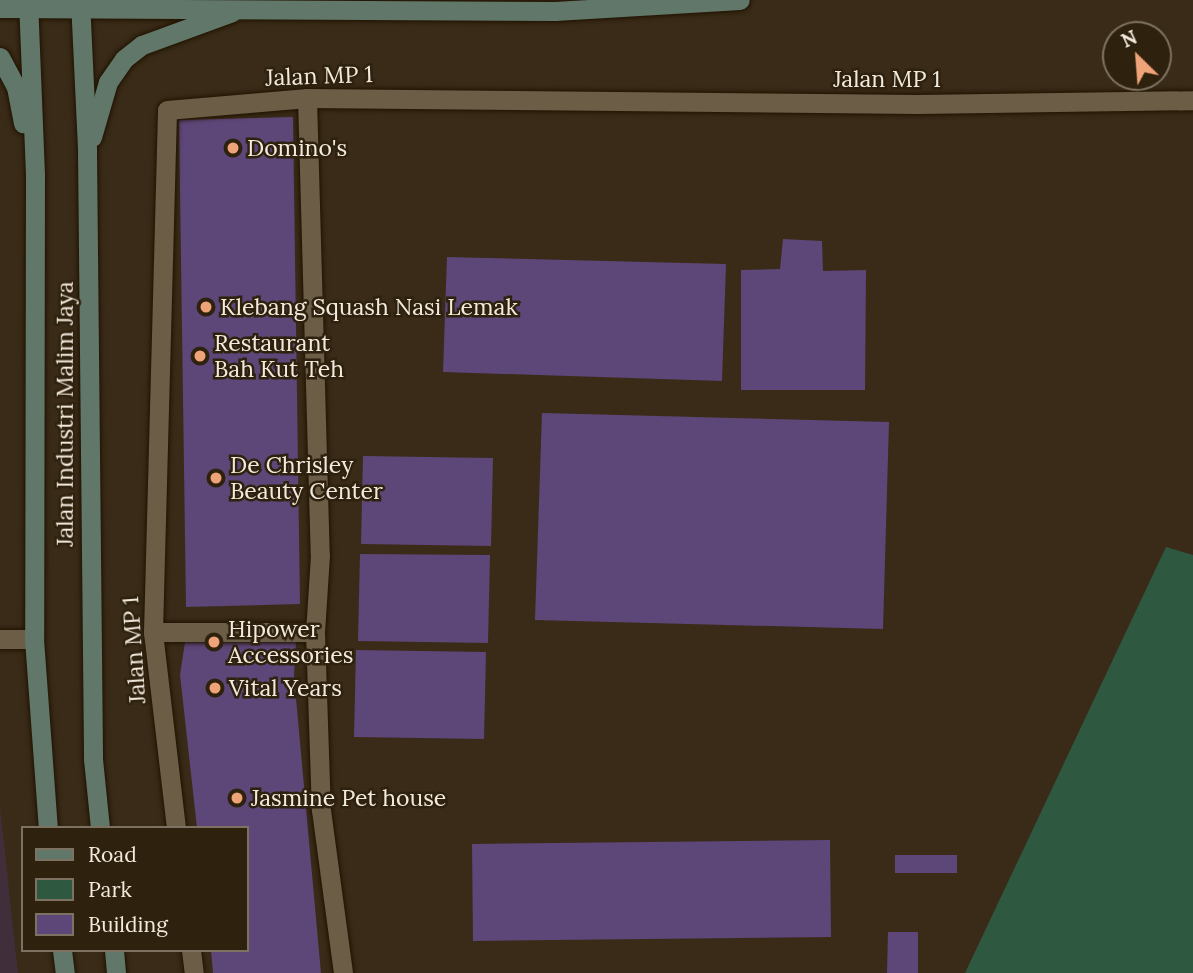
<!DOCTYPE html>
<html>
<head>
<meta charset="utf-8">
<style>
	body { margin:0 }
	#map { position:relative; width:1193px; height:973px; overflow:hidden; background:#392b17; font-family:Lora,serif }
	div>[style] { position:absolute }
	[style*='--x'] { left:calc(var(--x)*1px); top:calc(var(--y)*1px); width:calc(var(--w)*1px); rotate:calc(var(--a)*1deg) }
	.commercial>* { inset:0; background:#402f3a }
	.green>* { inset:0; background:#2f5841 }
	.building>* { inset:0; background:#5d4678 }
	.roads { filter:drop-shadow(0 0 2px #201301) drop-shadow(0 0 2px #201301) }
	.service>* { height:19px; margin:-9.5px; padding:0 9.5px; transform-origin:9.5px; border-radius:9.5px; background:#6c5d47 }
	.minor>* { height:19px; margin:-9.5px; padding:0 9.5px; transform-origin:9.5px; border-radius:9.5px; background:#6c5d47 }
	.secondary>* { height:19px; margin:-9.5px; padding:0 9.5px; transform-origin:9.5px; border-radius:9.5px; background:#617769 }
	.dots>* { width:19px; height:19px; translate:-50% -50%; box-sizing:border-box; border:4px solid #2e210d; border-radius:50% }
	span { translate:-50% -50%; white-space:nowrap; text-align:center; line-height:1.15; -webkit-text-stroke:5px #2e210d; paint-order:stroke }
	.street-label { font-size:23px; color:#f3eade }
	.poi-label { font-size:23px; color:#f3eade }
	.left { translate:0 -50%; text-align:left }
	.legend { position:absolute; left:21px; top:826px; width:228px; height:126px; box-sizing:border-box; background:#2e210d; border:2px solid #7d7161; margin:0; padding:9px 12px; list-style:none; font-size:21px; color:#f3eade }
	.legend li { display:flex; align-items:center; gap:14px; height:35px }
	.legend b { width:35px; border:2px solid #7d7161 }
	.north { position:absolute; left:1102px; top:21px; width:70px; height:70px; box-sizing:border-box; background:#2e210d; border:2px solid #7d7161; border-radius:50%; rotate:335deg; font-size:19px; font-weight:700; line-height:28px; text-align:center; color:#f3eade }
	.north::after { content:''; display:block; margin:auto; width:24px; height:32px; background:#efa378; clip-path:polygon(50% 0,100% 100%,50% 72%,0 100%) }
</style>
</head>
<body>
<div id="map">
	<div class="commercial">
		<div style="clip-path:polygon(0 807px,18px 973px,0 973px)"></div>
	</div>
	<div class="green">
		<div style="clip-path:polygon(1166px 547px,1193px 555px,1193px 973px,965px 973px)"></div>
	</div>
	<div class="building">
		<div style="clip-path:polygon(293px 117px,300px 604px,186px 607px,179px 120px)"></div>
		<div style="clip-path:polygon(783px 239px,822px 241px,823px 271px,866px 270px,865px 390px,741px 390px,741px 270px,780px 269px)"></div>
		<div style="clip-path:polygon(447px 257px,726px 264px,722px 381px,443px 372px)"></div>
		<div style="clip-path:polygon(542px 413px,889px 422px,883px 629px,535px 620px)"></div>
		<div style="clip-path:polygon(363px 456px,493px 458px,491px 546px,361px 544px)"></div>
		<div style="clip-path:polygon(360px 554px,490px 555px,488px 643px,358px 641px)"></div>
		<div style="clip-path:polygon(296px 641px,294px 676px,321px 973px,213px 973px,211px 950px,247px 950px,247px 828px,197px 828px,180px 675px,185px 642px)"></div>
		<div style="clip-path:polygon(356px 650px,486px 652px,484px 739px,354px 737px)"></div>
		<div style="clip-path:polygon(830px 840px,831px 937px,473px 941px,472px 844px)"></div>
		<div style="clip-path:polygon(895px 855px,957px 855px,957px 873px,895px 873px)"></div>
		<div style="clip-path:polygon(888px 932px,918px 932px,918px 973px,887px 973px)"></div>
	</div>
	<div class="roads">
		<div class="service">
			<div style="--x:307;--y:98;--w:457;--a:88.4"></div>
			<div style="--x:320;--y:555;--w:77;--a:93.7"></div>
			<div style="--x:315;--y:632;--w:178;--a:88.1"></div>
			<div style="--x:321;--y:810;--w:164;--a:82.3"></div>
			<div style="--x:153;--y:632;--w:162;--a:0"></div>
		</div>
		<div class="minor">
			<div style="--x:0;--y:639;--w:34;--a:0"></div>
			<div style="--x:176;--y:828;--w:197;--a:-96.7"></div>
			<div style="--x:153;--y:632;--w:522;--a:-88.46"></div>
			<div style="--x:167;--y:110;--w:141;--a:-4.9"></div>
			<div style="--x:307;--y:98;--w:611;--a:0.56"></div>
			<div style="--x:918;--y:104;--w:275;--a:-0.8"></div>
			<div style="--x:191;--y:950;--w:23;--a:83"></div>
		</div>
		<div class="secondary">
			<div style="--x:28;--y:0;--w:175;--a:87.7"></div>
			<div style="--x:35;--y:175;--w:464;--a:90.1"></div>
			<div style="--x:34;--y:639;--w:190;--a:85.8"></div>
			<div style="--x:80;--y:0;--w:151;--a:87.3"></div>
			<div style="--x:87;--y:151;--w:608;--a:89.43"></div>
			<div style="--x:93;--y:759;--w:69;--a:84.2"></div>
			<div style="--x:0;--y:8;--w:555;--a:0.31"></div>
			<div style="--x:555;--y:11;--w:185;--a:-3.4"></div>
			<div style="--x:0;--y:57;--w:34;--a:62"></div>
			<div style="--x:16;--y:87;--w:37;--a:79"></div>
			<div style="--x:92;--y:137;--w:57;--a:-73.8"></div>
			<div style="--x:108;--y:82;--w:28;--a:-55"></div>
			<div style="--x:124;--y:59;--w:23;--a:-38"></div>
			<div style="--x:142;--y:45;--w:96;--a:-20.1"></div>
			<div style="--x:62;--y:950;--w:23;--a:83"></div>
			<div style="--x:114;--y:950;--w:23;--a:85"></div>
		</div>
	</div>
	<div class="dots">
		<div style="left:233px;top:148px;background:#efa378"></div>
		<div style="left:206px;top:307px;background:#efa378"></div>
		<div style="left:200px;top:356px;background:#efa378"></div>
		<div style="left:216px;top:478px;background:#efa378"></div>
		<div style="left:214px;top:642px;background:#efa378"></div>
		<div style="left:215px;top:688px;background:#efa378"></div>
		<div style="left:237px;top:798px;background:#efa378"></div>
	</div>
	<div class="street-label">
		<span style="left:319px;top:76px;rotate:-2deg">Jalan MP 1</span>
		<span style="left:887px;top:79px">Jalan MP 1</span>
		<span style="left:65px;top:414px;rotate:-90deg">Jalan Industri Malim Jaya</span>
		<span style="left:134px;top:650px;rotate:-94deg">Jalan MP 1</span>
	</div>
	<div class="poi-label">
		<span class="left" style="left:247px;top:148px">Domino's</span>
		<span class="left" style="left:220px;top:307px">Klebang Squash Nasi Lemak</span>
		<span class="left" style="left:214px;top:356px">Restaurant<br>Bah Kut Teh</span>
		<span class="left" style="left:230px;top:478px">De Chrisley<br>Beauty Center</span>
		<span class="left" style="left:228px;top:642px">Hipower<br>Accessories</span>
		<span class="left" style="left:229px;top:688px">Vital Years</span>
		<span class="left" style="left:251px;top:798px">Jasmine Pet house</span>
	</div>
	<ul class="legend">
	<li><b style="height:9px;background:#617769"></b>Road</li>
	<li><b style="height:19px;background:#2f5841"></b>Park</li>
	<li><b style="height:19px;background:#5d4678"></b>Building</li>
	</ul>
	<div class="north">N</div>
</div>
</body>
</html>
